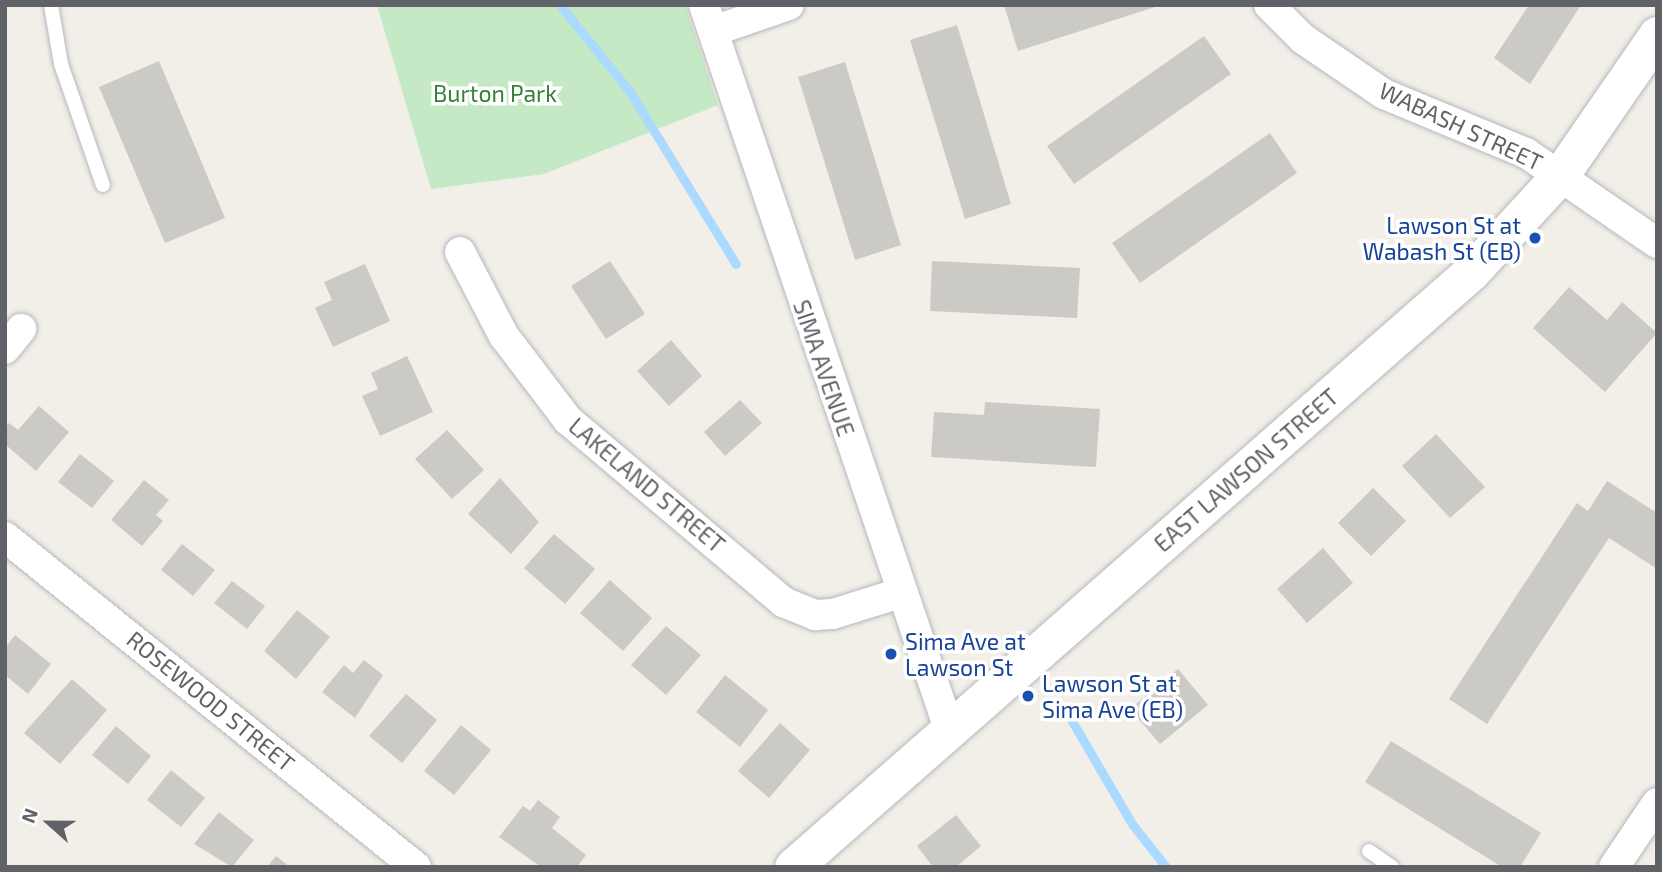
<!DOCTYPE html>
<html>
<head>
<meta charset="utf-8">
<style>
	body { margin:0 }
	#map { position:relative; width:1662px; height:872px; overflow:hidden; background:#f1efe8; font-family:"Exo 2",sans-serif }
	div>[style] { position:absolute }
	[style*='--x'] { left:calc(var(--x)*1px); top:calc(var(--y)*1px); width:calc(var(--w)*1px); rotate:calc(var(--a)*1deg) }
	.green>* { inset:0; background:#c5e8c5 }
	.stream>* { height:9px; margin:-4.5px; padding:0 4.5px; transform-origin:4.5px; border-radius:4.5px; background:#aadaff }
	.building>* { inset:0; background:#cccac5 }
	.roads { filter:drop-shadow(0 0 2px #b5b8bc) drop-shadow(0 0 2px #b5b8bc) }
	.service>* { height:14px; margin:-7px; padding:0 7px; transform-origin:7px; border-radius:7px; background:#fff }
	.minor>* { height:30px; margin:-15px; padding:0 15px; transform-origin:15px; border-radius:15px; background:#fff }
	.tertiary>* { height:37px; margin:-18.5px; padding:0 18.5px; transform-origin:18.5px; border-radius:18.5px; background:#fff }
	.dots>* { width:19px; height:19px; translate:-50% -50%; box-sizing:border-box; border:4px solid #fff; border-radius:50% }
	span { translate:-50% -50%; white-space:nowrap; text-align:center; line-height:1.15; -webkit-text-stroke:7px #fff; paint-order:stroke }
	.park-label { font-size:23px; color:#348238 }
	.street-label { font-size:23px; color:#5f6368 }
	.transit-label { font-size:23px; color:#164399 }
	.right { translate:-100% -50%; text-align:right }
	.left { translate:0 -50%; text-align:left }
	.frame { position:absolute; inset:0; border:7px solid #5f6368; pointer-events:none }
	.north { position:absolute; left:14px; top:788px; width:70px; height:70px; -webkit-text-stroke:5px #fff; paint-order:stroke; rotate:291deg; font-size:19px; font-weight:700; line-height:28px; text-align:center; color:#5f6368 }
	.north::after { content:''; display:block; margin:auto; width:24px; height:32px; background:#5f6368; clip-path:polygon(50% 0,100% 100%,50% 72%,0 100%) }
</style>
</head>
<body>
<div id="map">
	<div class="green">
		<div style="clip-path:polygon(377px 5px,685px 5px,718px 105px,544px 174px,431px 189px)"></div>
	</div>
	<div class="stream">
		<div style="--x:560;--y:5;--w:112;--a:51.2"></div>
		<div style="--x:630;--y:92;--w:202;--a:58.4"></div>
		<div style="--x:1069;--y:716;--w:125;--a:59.7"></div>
		<div style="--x:1132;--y:824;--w:55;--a:51.7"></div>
	</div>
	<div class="building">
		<div style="clip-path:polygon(1004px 5px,1158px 5px,1158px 6px,1018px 51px)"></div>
		<div style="clip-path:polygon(1529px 5px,1581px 5px,1530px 84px,1494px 58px)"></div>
		<div style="clip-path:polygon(957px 25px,1011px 204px,965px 219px,910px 40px)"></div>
		<div style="clip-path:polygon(1204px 36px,1231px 74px,1074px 184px,1047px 146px)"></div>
		<div style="clip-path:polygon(159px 61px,225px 218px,165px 243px,99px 87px)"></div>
		<div style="clip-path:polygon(845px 62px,901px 245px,855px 260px,798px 77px)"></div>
		<div style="clip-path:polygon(1270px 133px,1297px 173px,1140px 283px,1112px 243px)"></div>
		<div style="clip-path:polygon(610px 261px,645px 314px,606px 339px,571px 286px)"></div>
		<div style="clip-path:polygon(932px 261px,1080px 268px,1077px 318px,930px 311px)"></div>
		<div style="clip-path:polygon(365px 264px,390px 321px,333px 347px,315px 308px,332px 300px,324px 282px)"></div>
		<div style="clip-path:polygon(1569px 287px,1607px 320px,1622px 302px,1657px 333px,1605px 392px,1533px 328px)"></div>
		<div style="clip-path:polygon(671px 340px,702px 376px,669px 406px,637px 371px)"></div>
		<div style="clip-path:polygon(407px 356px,433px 412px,380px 436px,362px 396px,378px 389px,371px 373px)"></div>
		<div style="clip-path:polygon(740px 400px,762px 423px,725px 456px,704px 432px)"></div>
		<div style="clip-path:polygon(985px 402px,1100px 409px,1096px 467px,931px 457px,934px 412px,984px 415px)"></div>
		<div style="clip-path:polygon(39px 406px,69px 432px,36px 471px,6px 445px,5px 428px,9px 423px,18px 430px)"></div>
		<div style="clip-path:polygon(447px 430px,484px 470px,452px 499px,415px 459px)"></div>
		<div style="clip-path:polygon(1436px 434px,1485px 487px,1450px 518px,1402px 466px)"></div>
		<div style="clip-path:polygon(80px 454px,114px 481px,92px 508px,58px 482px)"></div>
		<div style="clip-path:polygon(500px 478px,539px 522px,511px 554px,468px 514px)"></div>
		<div style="clip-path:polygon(144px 480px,169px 500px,156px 515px,163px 521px,142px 546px,111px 520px)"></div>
		<div style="clip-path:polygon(1607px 481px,1657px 513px,1657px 569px,1609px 538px,1487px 724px,1449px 699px,1577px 503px,1588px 511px)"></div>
		<div style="clip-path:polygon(1373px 488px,1406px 521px,1371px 556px,1338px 523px)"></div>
		<div style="clip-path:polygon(554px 534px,595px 569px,565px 604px,524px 568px)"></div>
		<div style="clip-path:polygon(182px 544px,215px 570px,193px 596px,161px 570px)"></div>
		<div style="clip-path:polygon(1323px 548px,1353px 583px,1307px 623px,1277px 589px)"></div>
		<div style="clip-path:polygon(610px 580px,652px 618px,623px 651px,580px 613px)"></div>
		<div style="clip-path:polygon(232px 581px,265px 606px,247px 629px,214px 603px)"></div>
		<div style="clip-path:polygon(297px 610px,330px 637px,296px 679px,264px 651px)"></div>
		<div style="clip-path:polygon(666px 626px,701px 655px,666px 695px,631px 665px)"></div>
		<div style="clip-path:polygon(15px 635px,51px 664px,28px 694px,5px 675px,5px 648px)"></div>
		<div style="clip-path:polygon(364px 660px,383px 675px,355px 718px,322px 692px,344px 665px,353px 673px)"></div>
		<div style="clip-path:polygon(1178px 669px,1208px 705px,1160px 744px,1130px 709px)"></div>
		<div style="clip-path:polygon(725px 675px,768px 710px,740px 747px,696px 712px)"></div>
		<div style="clip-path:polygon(72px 679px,107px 710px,60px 764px,24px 733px)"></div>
		<div style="clip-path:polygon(406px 694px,437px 720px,402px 763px,369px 736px)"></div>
		<div style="clip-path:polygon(780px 723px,810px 750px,769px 798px,738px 771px)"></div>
		<div style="clip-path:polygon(461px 725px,491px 750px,454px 795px,424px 771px)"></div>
		<div style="clip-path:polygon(116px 726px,151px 756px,128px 784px,92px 755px)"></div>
		<div style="clip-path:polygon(1391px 741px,1541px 833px,1520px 867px,1502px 867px,1365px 782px)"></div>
		<div style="clip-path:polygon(171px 770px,205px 798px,181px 827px,147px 800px)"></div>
		<div style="clip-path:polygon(538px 800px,560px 817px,552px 828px,586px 855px,577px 867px,541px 867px,499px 837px,523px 806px,530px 811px)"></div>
		<div style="clip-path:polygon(219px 812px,254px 840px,232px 867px,194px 844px)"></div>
		<div style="clip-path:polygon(956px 815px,981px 846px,956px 867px,933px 867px,917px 846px)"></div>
		<div style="clip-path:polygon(276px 856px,290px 867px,267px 867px)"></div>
	</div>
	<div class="roads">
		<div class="service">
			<div style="--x:51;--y:5;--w:60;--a:80.4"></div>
			<div style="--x:61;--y:64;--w:128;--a:70.9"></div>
			<div style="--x:1369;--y:851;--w:28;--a:35"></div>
		</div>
		<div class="minor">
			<div style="--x:704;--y:5;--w:764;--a:71.3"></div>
			<div style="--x:1269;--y:5;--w:48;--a:45"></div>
			<div style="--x:1303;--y:39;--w:98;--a:34.2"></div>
			<div style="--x:1384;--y:94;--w:154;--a:22.6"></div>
			<div style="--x:1526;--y:153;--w:159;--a:34.5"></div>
			<div style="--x:713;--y:31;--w:80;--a:-18.9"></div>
			<div style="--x:460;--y:252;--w:95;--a:62.4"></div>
			<div style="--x:504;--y:336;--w:106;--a:52.7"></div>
			<div style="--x:568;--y:420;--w:282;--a:40.2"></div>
			<div style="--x:783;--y:602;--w:35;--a:22"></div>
			<div style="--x:815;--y:615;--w:18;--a:-3"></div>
			<div style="--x:833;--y:614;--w:70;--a:-17.4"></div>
			<div style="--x:5;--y:349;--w:26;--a:-51"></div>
			<div style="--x:5;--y:537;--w:527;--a:38.76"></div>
			<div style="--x:1614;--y:867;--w:77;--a:-56.1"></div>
		</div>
		<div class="tertiary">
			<div style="--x:793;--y:867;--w:902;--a:-41.27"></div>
			<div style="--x:1471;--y:272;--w:133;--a:-47.4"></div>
			<div style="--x:1561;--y:174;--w:169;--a:-55.4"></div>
		</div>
	</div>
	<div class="dots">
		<div style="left:1535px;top:238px;background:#1a4fb4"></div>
		<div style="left:891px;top:654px;background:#1a4fb4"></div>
		<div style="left:1028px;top:696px;background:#1a4fb4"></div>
	</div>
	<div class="park-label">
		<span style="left:495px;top:93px">Burton Park</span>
	</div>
	<div class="street-label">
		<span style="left:1461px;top:126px;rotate:25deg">WABASH STREET</span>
		<span style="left:824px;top:368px;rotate:71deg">SIMA AVENUE</span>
		<span style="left:1246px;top:470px;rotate:-41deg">EAST LAWSON STREET</span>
		<span style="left:647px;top:485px;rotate:40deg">LAKELAND STREET</span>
		<span style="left:211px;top:701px;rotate:39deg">ROSEWOOD STREET</span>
	</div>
	<div class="transit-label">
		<span class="right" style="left:1521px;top:238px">Lawson St at<br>Wabash St (EB)</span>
		<span class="left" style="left:905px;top:654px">Sima Ave at<br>Lawson St</span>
		<span class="left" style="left:1042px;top:696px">Lawson St at<br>Sima Ave (EB)</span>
	</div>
	<div class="frame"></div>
	<div class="north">N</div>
</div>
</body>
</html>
